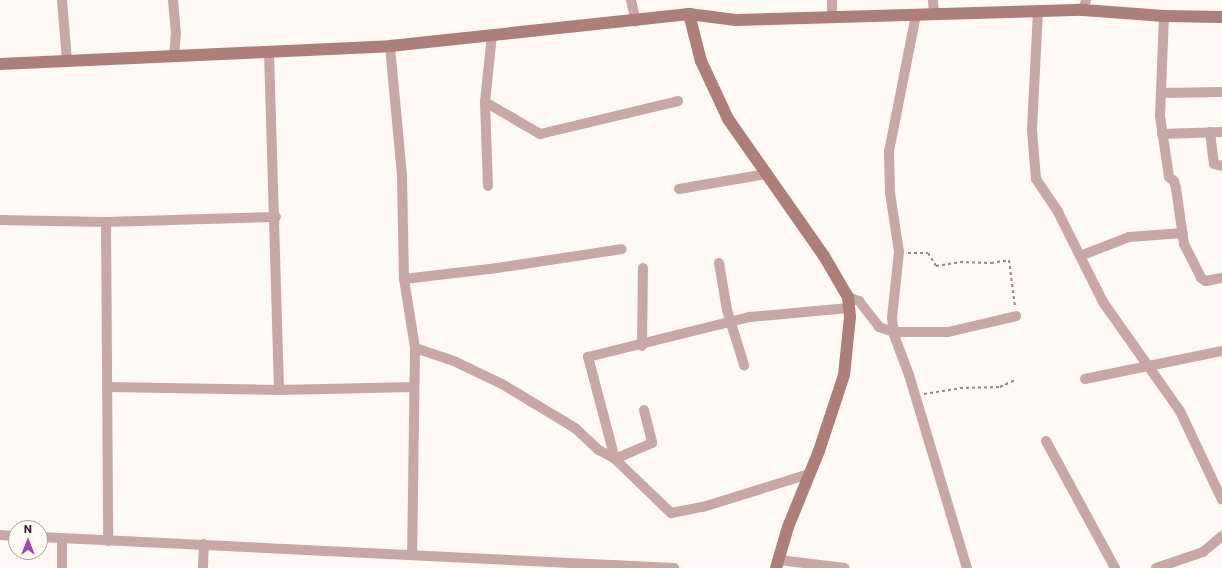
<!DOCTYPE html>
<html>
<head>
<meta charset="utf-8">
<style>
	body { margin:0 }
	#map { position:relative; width:1222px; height:568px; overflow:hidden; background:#fff9f3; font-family:Commissioner,sans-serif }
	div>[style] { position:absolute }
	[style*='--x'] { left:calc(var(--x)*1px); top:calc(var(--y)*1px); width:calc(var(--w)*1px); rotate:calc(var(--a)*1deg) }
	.path>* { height:2px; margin-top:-1px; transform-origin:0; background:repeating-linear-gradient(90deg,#8e8a86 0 3px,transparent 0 6px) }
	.street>* { height:10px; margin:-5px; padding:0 5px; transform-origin:5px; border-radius:5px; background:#c7a8a5 }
	.secondary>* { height:12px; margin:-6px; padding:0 6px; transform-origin:6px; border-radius:6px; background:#ac7f7b }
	span { translate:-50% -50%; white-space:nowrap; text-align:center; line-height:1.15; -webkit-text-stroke:3px #fff9f3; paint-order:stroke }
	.north { position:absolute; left:8px; top:520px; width:40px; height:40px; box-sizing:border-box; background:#fff9f3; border:1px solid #a7a39f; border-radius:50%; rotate:0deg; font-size:11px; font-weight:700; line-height:16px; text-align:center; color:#242220 }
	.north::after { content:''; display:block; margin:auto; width:14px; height:18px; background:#a147b2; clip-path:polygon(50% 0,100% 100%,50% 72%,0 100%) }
</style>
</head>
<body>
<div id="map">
	<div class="path">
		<div style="--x:908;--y:253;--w:20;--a:0"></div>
		<div style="--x:928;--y:253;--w:15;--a:58"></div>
		<div style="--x:936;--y:266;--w:24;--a:-9"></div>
		<div style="--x:960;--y:262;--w:31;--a:2"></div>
		<div style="--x:991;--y:263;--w:18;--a:-9"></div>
		<div style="--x:1009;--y:260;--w:47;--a:82.7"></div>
		<div style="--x:924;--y:394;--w:36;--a:-9"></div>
		<div style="--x:960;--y:388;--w:40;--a:-1.4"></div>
		<div style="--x:1000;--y:387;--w:17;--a:-25"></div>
	</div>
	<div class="street">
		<div style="--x:62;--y:0;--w:61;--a:85.3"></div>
		<div style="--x:173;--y:0;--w:33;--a:85"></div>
		<div style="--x:176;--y:33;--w:23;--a:95"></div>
		<div style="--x:631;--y:0;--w:22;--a:77"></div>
		<div style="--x:832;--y:0;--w:17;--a:90"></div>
		<div style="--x:933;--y:0;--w:14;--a:86"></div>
		<div style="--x:1083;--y:10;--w:10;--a:-73"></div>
		<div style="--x:1038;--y:11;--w:119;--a:92.9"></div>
		<div style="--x:1032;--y:130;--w:49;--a:85.3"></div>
		<div style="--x:1036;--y:179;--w:40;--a:56"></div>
		<div style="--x:1058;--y:212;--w:101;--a:63.4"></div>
		<div style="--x:1103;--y:302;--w:133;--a:54.8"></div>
		<div style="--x:1180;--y:411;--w:98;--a:64.7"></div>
		<div style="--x:916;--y:15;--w:139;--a:101.2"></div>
		<div style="--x:889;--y:151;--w:42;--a:88.6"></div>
		<div style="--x:890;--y:193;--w:60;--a:81.3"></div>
		<div style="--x:899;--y:252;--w:66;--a:96.1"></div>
		<div style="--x:892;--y:318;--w:17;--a:83"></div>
		<div style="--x:894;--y:335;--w:43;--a:69.4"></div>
		<div style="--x:909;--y:375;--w:202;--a:73.3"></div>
		<div style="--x:1164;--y:16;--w:100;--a:92.3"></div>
		<div style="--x:1160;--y:116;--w:62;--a:81.6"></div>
		<div style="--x:1169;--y:177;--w:6;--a:39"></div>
		<div style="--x:1174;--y:181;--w:7;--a:74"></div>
		<div style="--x:1176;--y:188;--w:57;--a:81.9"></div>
		<div style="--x:1184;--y:244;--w:38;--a:63"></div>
		<div style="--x:1201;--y:278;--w:6;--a:31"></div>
		<div style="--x:1206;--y:281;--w:16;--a:-11"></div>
		<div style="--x:492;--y:35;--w:67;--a:96"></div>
		<div style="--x:485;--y:102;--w:64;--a:30.2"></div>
		<div style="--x:540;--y:134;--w:142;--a:-13.4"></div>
		<div style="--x:390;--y:46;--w:131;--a:84.7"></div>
		<div style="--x:402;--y:176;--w:103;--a:88.9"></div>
		<div style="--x:404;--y:279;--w:70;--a:80.9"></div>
		<div style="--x:415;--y:348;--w:207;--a:90.8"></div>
		<div style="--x:269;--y:52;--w:338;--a:88.3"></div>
		<div style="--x:1161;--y:93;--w:61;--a:-0.9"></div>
		<div style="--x:485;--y:102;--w:84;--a:88"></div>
		<div style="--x:1210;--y:132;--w:32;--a:83"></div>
		<div style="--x:1214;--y:164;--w:8;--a:14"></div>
		<div style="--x:1162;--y:134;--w:60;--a:-1.9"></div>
		<div style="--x:679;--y:189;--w:88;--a:-9.8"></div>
		<div style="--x:0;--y:220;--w:106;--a:1.1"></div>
		<div style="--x:106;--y:222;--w:170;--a:-1.7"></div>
		<div style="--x:106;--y:222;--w:319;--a:89.6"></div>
		<div style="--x:1080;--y:256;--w:53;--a:-21.2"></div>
		<div style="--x:1129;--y:237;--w:54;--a:-4.2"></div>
		<div style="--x:719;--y:263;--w:48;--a:80.3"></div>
		<div style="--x:727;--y:310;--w:58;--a:72.8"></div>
		<div style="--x:404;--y:279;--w:94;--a:-6.7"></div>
		<div style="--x:497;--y:268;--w:126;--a:-8.6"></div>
		<div style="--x:848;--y:297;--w:12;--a:20"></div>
		<div style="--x:859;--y:301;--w:33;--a:52"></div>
		<div style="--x:879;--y:327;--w:16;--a:18"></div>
		<div style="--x:894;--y:332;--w:54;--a:0"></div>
		<div style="--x:948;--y:332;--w:70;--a:-13.2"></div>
		<div style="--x:642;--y:346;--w:78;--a:-89.3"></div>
		<div style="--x:415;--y:348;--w:41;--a:18.4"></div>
		<div style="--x:454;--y:361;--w:53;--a:25.6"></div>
		<div style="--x:502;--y:384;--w:85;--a:31.1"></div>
		<div style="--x:575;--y:428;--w:33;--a:43"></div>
		<div style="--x:599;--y:450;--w:18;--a:29"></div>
		<div style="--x:615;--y:459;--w:78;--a:44"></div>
		<div style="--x:671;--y:513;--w:33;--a:-11"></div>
		<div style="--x:703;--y:507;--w:111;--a:-17.3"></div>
		<div style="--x:1085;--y:379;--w:140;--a:-11.6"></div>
		<div style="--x:107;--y:387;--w:172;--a:1"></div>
		<div style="--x:279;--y:390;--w:135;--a:-1.3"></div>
		<div style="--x:644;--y:410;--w:34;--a:76"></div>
		<div style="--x:652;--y:443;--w:40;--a:156.6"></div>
		<div style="--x:615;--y:459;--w:106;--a:-104.8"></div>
		<div style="--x:588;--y:357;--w:167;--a:-13.9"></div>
		<div style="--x:750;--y:317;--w:99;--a:-5.2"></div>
		<div style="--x:1046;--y:441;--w:145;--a:61.5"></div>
		<div style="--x:0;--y:535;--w:16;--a:4"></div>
		<div style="--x:40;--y:537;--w:635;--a:2.8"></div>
		<div style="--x:779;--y:560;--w:66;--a:6.9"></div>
		<div style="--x:62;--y:568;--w:30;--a:-90"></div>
		<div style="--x:203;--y:568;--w:24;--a:-88"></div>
		<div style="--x:1156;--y:568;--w:50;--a:-18.8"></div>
		<div style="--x:1203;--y:552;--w:25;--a:-40"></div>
	</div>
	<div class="secondary">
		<div style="--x:689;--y:14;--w:49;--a:75.7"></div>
		<div style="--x:701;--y:61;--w:64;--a:65"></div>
		<div style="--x:728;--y:119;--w:167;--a:55"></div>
		<div style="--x:824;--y:256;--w:48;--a:59.7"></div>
		<div style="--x:848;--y:297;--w:20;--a:84"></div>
		<div style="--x:850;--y:317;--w:58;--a:95.9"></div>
		<div style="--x:844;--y:375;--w:80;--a:108.2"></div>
		<div style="--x:819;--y:451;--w:82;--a:112.2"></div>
		<div style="--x:788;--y:527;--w:43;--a:106.3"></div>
		<div style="--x:0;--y:64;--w:390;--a:-2.6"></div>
		<div style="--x:390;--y:46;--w:301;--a:-6.1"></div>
		<div style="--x:689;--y:14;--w:47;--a:7.3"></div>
		<div style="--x:736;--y:20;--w:347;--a:-1.7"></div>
		<div style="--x:1083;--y:10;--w:81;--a:4.2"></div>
		<div style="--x:1164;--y:16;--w:58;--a:1"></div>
	</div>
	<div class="north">N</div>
</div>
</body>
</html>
